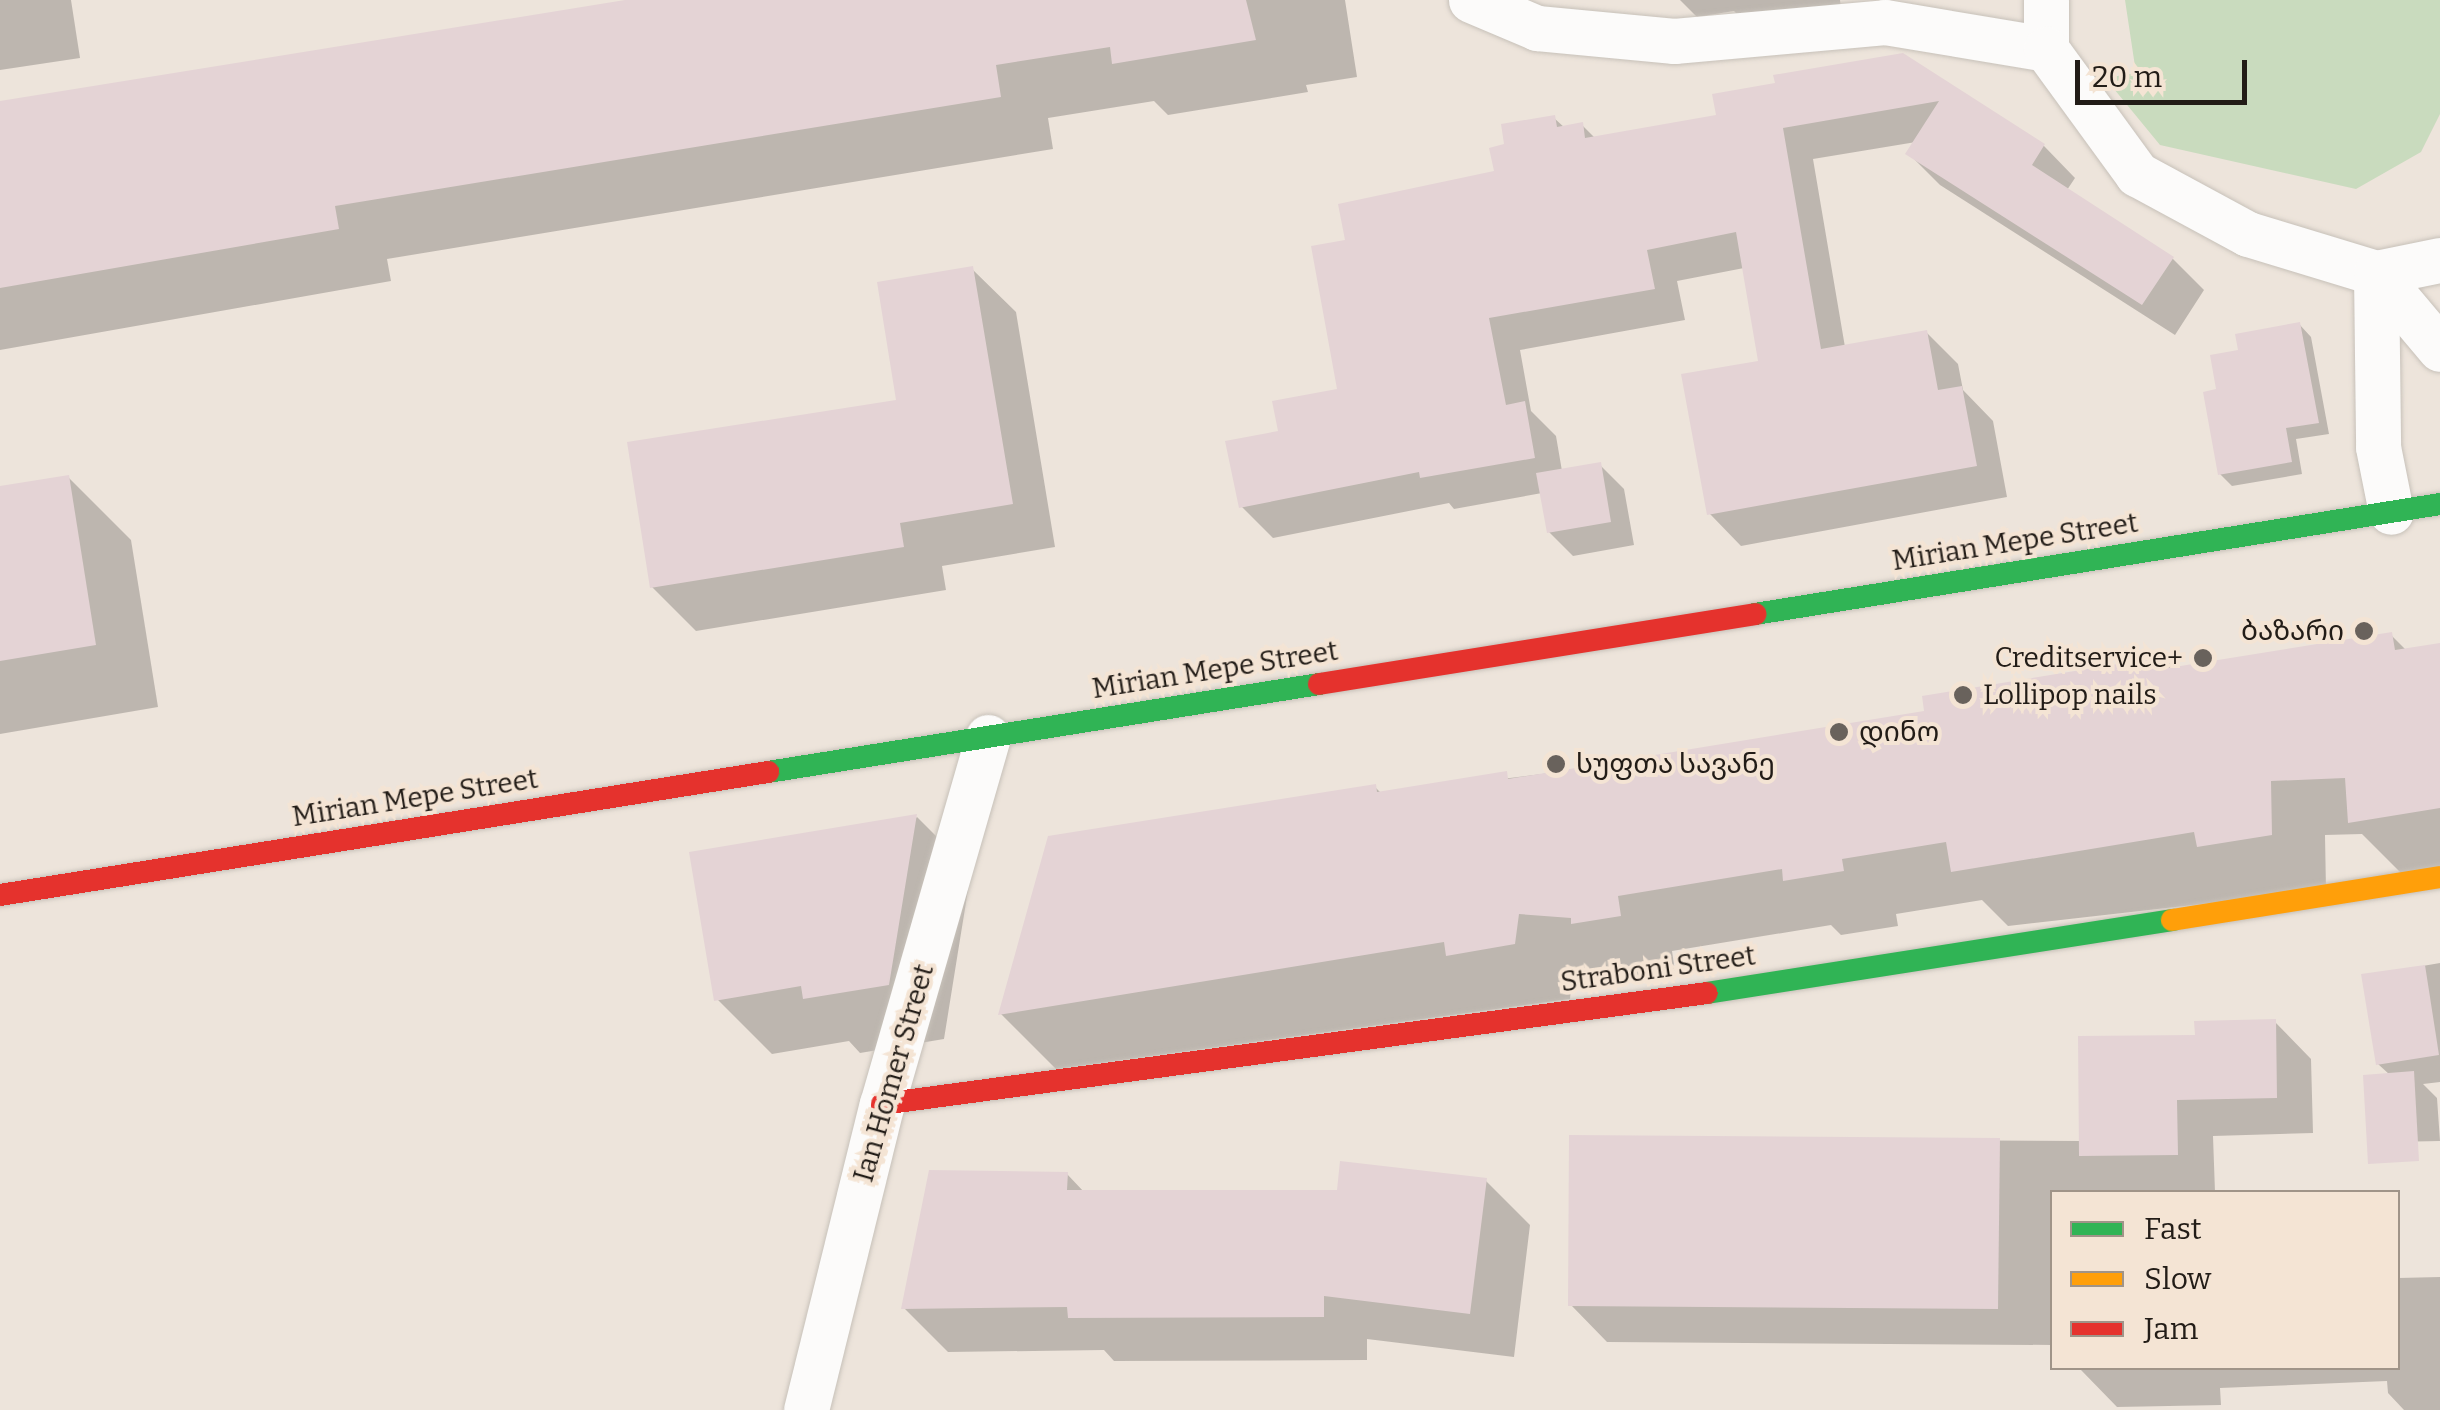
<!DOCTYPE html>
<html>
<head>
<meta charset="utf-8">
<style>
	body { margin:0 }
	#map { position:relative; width:2440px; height:1410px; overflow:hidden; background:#ede4db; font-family:Bitter,"Noto Sans Georgian",serif }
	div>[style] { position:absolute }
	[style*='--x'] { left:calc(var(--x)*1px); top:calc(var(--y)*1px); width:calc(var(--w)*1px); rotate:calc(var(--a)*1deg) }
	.green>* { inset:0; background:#c9dbbe }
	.shadow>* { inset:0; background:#0003 }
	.building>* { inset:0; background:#e4d3d5 }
	.roads { filter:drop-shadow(0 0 2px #c7c1b9) drop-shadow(0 0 2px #c7c1b9) }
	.street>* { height:45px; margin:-22.5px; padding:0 22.5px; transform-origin:22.5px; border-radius:22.5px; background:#fcfbfa }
	.fast>* { height:22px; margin:-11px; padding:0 11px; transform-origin:11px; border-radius:11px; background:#30b455 }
	.slow>* { height:22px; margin:-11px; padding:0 11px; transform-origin:11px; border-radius:11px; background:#ff9f0a }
	.jam>* { height:22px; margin:-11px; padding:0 11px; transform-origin:11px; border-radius:11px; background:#e5322d }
	.dots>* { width:28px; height:28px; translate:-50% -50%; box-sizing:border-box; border:5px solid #f4e4d4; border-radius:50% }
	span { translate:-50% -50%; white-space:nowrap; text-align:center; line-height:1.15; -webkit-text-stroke:8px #f4e4d4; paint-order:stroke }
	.street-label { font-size:28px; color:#221c17 }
	.poi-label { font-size:28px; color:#221c17 }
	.right { translate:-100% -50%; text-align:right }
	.left { translate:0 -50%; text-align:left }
	.legend { position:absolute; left:2050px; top:1190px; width:350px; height:180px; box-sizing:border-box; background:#f4e4d4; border:2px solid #a09488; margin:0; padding:12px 18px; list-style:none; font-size:30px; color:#221c17 }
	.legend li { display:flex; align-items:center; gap:20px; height:50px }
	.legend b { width:50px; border:2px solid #a09488 }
	.scale { position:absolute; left:2075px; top:60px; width:172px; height:45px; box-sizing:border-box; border:5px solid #221c17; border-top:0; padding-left:12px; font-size:30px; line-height:35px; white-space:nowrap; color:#221c17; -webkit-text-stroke:8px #f4e4d4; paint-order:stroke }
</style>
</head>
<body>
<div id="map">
	<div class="green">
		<div style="clip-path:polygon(2125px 0,2440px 0,2440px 114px,2421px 152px,2356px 189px,2160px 145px,2105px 78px,2136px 73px)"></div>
	</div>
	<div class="shadow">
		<div style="clip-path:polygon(0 0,71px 0,80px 58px,0 70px)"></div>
		<div style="clip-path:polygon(652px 0,1345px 0,1357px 77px,1306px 85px,1308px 92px,1168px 115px,1154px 101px,1048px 118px,1053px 149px,387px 259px,391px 281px,0 350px,0 104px)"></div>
		<div style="clip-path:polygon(1680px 0,1840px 0,1841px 9px,1751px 28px,1734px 11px,1697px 17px)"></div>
		<div style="clip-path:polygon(1903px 56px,2044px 146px,2075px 178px,2067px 190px,2173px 259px,2204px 290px,2175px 335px,1940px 185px,1908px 153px,1916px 142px,1813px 159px,1845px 347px,1926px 332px,1958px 364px,1963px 390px,1993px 421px,2007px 497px,1741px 546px,1710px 514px,1761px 363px,1744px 268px,1677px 281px,1685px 320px,1520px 350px,1531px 411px,1556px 436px,1562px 471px,1600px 465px,1624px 489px,1634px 545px,1573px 556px,1549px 532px,1542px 493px,1454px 509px,1449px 503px,1273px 538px,1241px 506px,1281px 433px,1340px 391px,1348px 242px,1497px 173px,1507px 146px,1554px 118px,1565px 128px,1582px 125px,1596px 139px,1718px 117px,1778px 85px)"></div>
		<div style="clip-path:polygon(972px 269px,1016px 312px,1055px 547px,942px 566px,946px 590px,696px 631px,652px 587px,899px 402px)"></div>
		<div style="clip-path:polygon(2300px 325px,2311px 337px,2329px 434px,2296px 439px,2302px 474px,2232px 486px,2220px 474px,2219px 391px,2241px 352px)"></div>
		<div style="clip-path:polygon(68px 477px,131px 540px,158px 707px,0 734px,0 489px)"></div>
		<div style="clip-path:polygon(2391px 635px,2407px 651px,2440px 645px,2440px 872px,2405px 877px,2362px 834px,2325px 835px,2326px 890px,2008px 926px,1982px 900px,1896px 914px,1898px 926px,1841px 935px,1831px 925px,1672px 951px,1675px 971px,1629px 978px,1622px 972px,1573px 968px,1570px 999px,1056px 1069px,1001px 1014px,1375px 787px,1382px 794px,1597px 767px,1927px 713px,2165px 659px,2176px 670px)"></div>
		<div style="clip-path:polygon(917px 817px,971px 871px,944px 1039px,860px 1053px,849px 1041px,772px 1054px,717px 999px)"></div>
		<div style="clip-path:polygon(2440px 963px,2440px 1082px,2423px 1084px,2437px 1098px,2440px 1141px,2392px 1142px,2390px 1075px,2378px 1064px,2364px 976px)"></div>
		<div style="clip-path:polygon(2275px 1022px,2311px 1059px,2313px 1133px,2213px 1136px,2215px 1192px,2052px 1192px,2052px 1345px,1607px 1342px,1571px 1305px,1572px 1138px,2082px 1141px,2197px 1037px)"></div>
		<div style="clip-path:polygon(1067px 1174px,1085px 1193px,1339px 1192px,1486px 1181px,1530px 1225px,1514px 1357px,1367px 1339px,1367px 1360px,1114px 1361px,1104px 1350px,948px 1352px,904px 1308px)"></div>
		<div style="clip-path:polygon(2440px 1277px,2440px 1410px,2404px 1410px,2388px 1393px,2387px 1381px,2220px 1388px,2221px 1405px,2117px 1407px,2081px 1370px,2398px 1368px,2398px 1278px)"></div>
	</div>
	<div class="building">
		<div style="clip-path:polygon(625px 0,1246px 0,1256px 40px,1112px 64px,1110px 47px,996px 65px,1001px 97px,335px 206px,339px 229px,0 288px,0 101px)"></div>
		<div style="clip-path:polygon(1903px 53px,2045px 144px,2032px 165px,2174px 257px,2142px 305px,1905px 154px,1939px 101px,1783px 128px,1821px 349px,1927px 330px,1938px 390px,1962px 386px,1977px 466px,1707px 515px,1681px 374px,1758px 361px,1736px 232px,1647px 250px,1655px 289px,1489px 318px,1506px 405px,1525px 401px,1535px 458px,1420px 478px,1419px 472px,1239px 508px,1225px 441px,1278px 431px,1272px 401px,1337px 389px,1311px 246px,1345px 240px,1338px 204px,1494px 171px,1489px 148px,1504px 144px,1501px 124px,1555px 115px,1557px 127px,1583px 122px,1585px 138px,1716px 115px,1712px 94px,1775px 83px,1773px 75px)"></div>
		<div style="clip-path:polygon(973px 266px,1013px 504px,900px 523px,904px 547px,650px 588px,627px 442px,896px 400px,877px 282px)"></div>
		<div style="clip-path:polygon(2300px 322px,2319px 423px,2286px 428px,2292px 462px,2218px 475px,2203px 392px,2216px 389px,2210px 355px,2238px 350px,2235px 334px)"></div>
		<div style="clip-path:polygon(1601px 462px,1611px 522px,1547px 533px,1536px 473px)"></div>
		<div style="clip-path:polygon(69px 475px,96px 645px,0 661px,0 486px)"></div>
		<div style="clip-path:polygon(2392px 632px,2395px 650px,2440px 643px,2440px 808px,2348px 823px,2345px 778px,2271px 781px,2272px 835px,2197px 847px,2194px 832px,1951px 872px,1946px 842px,1842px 859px,1844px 871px,1783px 881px,1782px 869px,1618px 896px,1621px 916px,1571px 924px,1571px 918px,1519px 914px,1515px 944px,1446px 956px,1444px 942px,998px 1015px,1048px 836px,1376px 784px,1377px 792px,1507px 771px,1508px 779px,1924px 711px,1922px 696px,2166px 656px,2168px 668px)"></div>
		<div style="clip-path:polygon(917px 814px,889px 985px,803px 999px,801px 986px,714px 1001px,689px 852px)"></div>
		<div style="clip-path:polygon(2425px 965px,2439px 1055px,2376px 1065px,2361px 974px)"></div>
		<div style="clip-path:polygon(2276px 1019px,2277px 1098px,2177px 1100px,2178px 1155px,2079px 1156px,2078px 1036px,2195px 1035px,2194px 1021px)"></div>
		<div style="clip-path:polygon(2414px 1071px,2419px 1161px,2368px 1164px,2363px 1075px)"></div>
		<div style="clip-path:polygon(1569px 1135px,2000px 1138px,1998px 1309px,1568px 1306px)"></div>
		<div style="clip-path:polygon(1340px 1161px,1487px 1178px,1470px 1314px,1324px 1296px,1324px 1317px,1068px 1318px,1067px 1307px,901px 1309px,929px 1170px,1068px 1172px,1067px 1190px,1337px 1190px)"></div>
	</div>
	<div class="roads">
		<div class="street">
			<div style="--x:1471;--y:0;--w:72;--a:23"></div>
			<div style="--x:1537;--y:28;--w:138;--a:5.4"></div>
			<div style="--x:1674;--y:41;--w:212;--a:-5.1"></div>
			<div style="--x:1885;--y:22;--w:163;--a:9.5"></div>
			<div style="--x:2046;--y:0;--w:49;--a:90"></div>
			<div style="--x:2046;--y:49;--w:155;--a:53.9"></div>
			<div style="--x:2137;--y:174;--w:126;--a:28.4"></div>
			<div style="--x:2248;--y:234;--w:134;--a:16.9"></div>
			<div style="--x:2376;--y:273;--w:65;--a:-11.5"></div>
			<div style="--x:2376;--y:273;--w:174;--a:89.3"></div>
			<div style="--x:2378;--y:447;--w:66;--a:78.7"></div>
			<div style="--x:2376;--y:273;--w:99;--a:49.9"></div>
			<div style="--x:806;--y:1410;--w:315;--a:-76.1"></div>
			<div style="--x:882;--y:1104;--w:382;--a:-73.9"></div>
		</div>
		<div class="fast">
			<div style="--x:1755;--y:614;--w:694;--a:-9.12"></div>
			<div style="--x:768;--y:772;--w:558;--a:-9.07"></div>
			<div style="--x:1707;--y:993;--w:471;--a:-8.9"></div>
		</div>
		<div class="slow">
			<div style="--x:2172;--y:920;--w:271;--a:-9.1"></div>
		</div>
		<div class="jam">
			<div style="--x:1319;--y:684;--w:442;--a:-9.1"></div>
			<div style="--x:0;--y:895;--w:778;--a:-9.1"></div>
			<div style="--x:882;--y:1104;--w:832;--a:-7.66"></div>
		</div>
	</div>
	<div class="dots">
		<div style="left:2364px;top:631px;background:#69625c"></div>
		<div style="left:2203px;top:658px;background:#69625c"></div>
		<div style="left:1963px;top:695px;background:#69625c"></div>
		<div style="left:1839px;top:732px;background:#69625c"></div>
		<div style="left:1556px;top:764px;background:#69625c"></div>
	</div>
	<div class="street-label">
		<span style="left:2015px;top:542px;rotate:-9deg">Mirian Mepe Street</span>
		<span style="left:1215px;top:670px;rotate:-9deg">Mirian Mepe Street</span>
		<span style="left:415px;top:798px;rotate:-9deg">Mirian Mepe Street</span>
		<span style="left:1658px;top:969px;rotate:-8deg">Straboni Street</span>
		<span style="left:894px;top:1073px;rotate:-74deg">Ian Homer Street</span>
	</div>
	<div class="poi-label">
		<span class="right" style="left:2344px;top:631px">ბაზარი</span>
		<span class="right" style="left:2183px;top:658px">Creditservice+</span>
		<span class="left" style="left:1983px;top:695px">Lollipop nails</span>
		<span class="left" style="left:1859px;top:732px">დინო</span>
		<span class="left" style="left:1576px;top:764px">სუფთა სავანე</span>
	</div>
	<ul class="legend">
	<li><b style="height:12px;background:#30b455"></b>Fast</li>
	<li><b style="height:12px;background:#ff9f0a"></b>Slow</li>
	<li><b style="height:12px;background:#e5322d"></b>Jam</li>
	</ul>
	<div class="scale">20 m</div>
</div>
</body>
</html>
